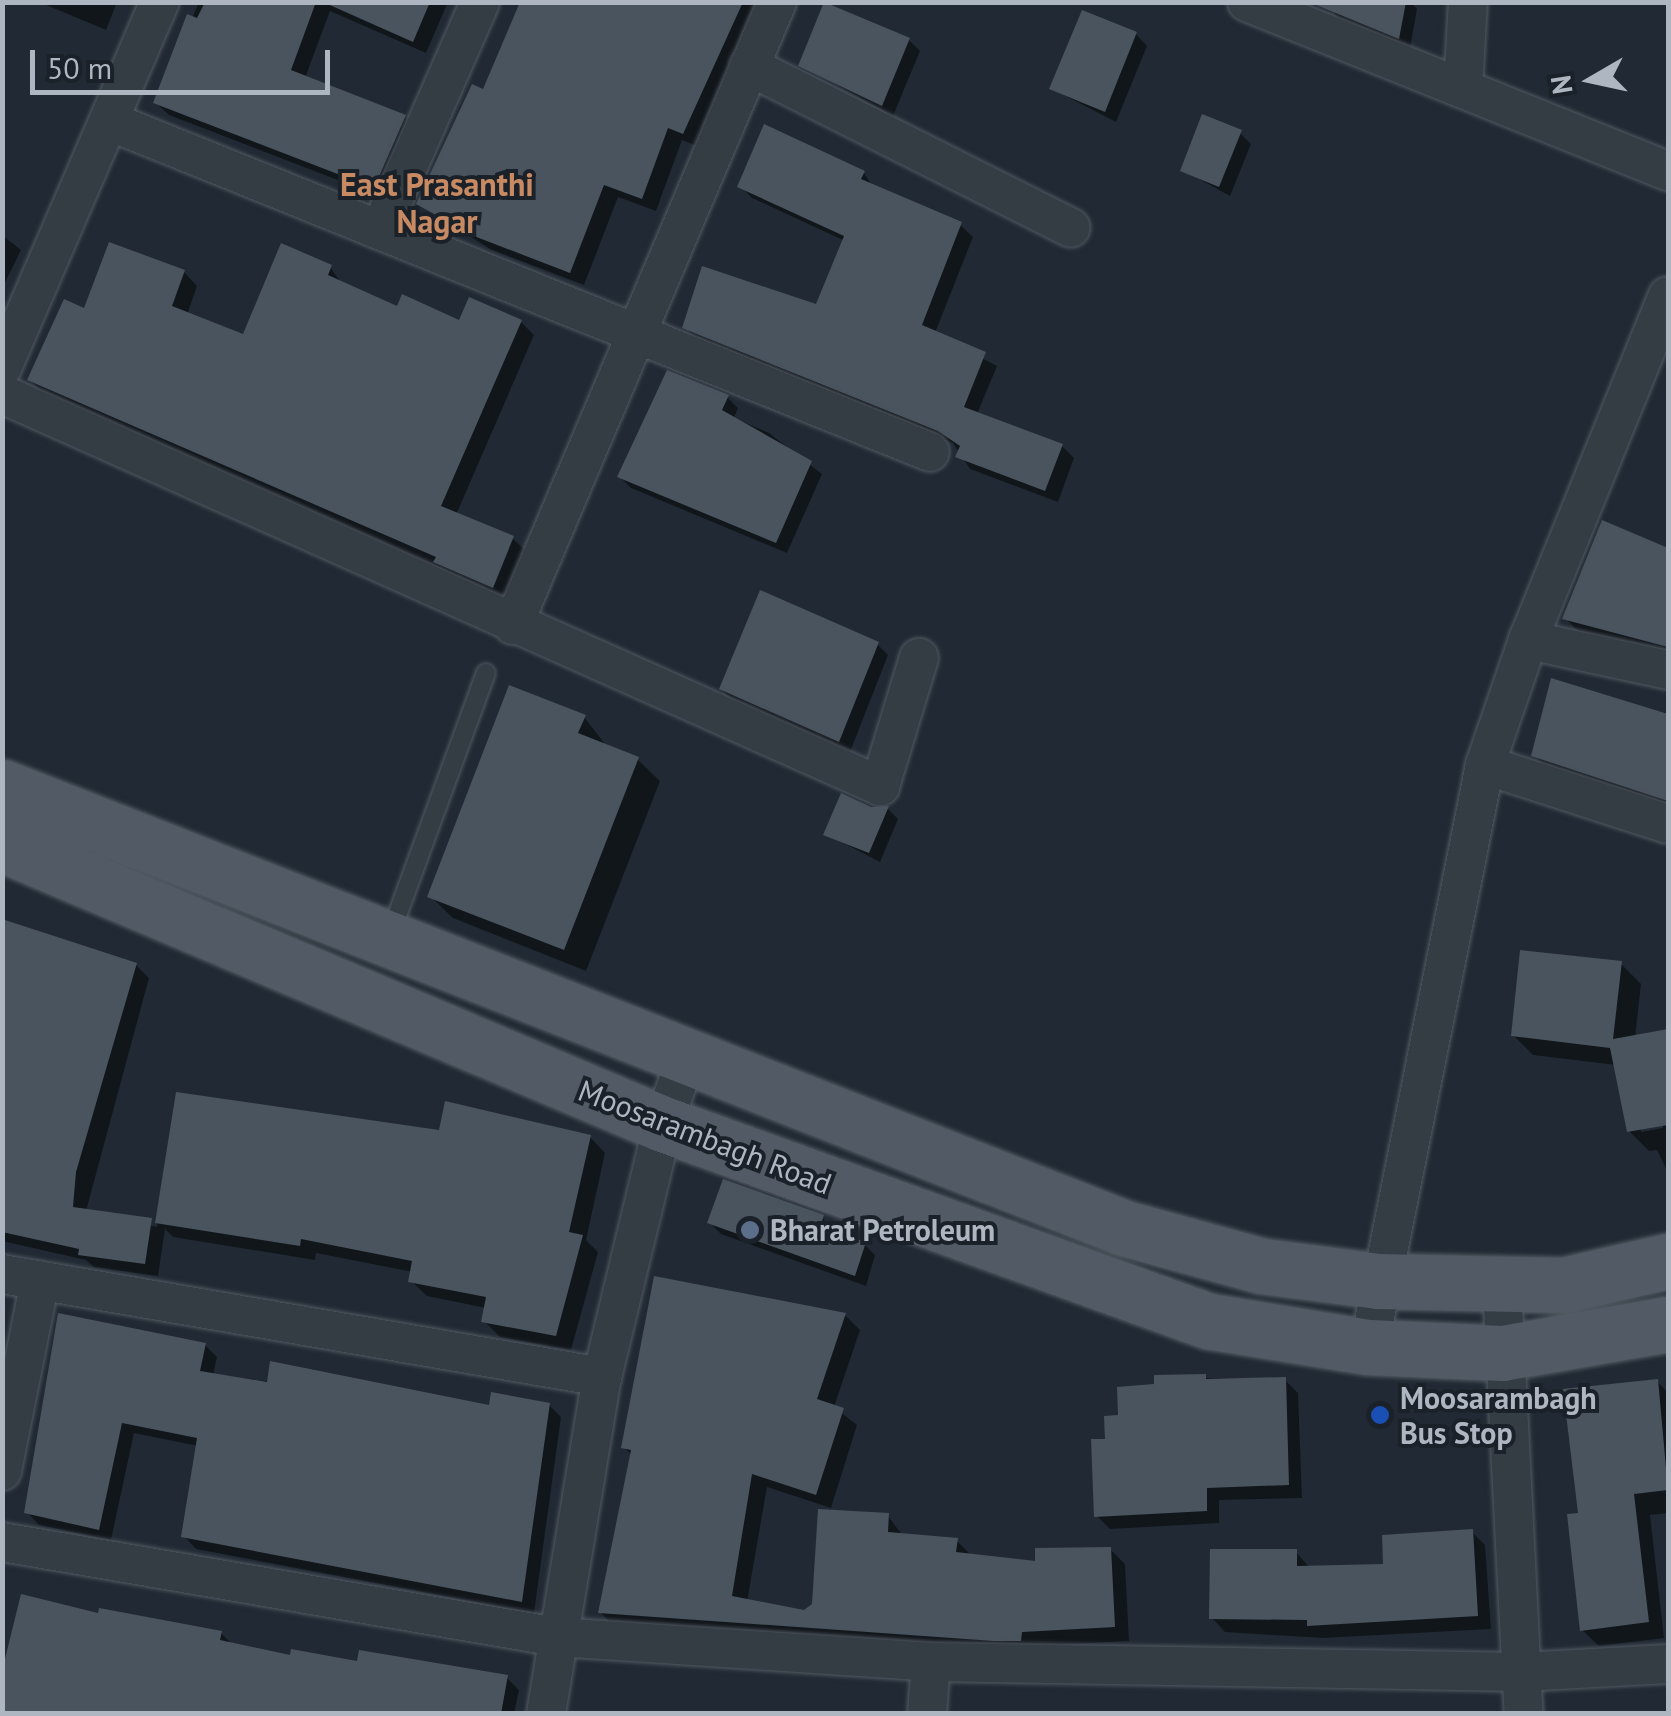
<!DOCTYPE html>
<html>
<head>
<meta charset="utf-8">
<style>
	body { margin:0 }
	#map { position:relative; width:1671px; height:1716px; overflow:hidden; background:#212a34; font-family:"PT Sans",sans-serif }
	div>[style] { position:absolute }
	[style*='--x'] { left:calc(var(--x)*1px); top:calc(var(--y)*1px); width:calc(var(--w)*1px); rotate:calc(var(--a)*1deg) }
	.shadow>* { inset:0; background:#0007 }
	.building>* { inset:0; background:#49545f }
	.roads { filter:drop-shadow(0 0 2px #525962) drop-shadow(0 0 2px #525962) }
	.lane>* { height:18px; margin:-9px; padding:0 9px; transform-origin:9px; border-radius:9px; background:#343c44 }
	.street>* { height:38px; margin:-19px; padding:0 19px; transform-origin:19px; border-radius:19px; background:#343c44 }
	.primary>* { height:55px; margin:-27.5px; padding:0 27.5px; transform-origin:27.5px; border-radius:27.5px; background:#525b65 }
	.dots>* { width:28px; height:28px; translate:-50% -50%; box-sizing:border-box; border:5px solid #1a2129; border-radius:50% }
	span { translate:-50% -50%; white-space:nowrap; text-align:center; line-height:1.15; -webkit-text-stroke:8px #1a2129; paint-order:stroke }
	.street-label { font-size:30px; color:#aeb6c1 }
	.poi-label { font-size:30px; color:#aeb6c1; font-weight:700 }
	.left { translate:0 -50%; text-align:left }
	.neighbourhood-label { font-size:32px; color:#c88a63; font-weight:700 }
	.frame { position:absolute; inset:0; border:5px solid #aeb6c1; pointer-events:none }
	.north { position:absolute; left:1541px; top:30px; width:100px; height:100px; -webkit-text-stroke:8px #1a2129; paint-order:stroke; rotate:261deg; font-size:28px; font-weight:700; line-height:40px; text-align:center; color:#aeb6c1 }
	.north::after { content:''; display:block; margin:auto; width:35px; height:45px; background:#aeb6c1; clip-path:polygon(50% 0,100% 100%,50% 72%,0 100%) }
	.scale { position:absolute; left:30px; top:50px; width:300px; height:45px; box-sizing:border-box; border:5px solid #aeb6c1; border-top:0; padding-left:12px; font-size:30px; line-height:35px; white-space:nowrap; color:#aeb6c1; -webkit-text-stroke:8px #1a2129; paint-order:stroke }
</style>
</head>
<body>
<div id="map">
	<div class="shadow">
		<div style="clip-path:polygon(39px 2px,117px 2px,106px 30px)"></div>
		<div style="clip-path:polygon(199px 2px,448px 2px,426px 53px,330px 11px,305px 78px,405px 117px,418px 129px,387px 199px,169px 115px,156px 103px)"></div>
		<div style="clip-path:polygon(524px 2px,762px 2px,697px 146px,682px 140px,656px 211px,618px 197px,584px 285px,490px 249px,419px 203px,484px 92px)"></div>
		<div style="clip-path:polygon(1328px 2px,1411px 2px,1417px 9px,1410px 48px,1338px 19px)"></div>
		<div style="clip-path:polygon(1136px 34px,1147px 46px,1116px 122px,1052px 89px)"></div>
		<div style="clip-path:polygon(909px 40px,920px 51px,893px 116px,801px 65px)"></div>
		<div style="clip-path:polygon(1240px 133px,1251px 144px,1230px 196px,1183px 170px)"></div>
		<div style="clip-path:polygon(864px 173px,874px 188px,960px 225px,973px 237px,935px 333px,997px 366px,977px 414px,1062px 446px,1074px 458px,1058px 502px,970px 469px,953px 443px,697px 339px,685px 327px,818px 308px,845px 241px,752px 198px,740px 186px)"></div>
		<div style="clip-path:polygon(2px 235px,21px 250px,2px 289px)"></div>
		<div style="clip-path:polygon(330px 267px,342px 284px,398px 310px,460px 323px,521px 322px,534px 335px,456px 515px,512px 538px,526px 551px,506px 600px,43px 393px,30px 380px,85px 312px,184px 272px,197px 286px,187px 315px,245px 337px)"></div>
		<div style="clip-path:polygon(727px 397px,738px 408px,734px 418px,769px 433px,822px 474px,787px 553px,631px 488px,620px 477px)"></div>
		<div style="clip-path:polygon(1603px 523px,1668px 550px,1668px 655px,1579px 632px,1565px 618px)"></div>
		<div style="clip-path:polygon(877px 644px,888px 655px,850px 752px,733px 700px,721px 689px)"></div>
		<div style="clip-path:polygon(1552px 681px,1668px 718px,1668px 806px,1545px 767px,1534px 755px)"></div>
		<div style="clip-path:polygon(584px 717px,605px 744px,637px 759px,660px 781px,586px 971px,453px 918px,430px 896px)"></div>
		<div style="clip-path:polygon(870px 809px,888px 809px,898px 819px,880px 862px,826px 834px)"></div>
		<div style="clip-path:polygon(2px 919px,136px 965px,149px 978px,86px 1211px,157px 1227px,178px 1095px,441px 1133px,590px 1137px,605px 1153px,586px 1240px,598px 1252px,571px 1350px,500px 1337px,484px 1321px,486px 1308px,427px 1296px,411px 1281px,413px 1272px,316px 1253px,315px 1260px,173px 1237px,165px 1229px,158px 1276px,94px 1267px,86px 1260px,2px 1241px)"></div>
		<div style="clip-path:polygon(evenodd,1621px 964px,1641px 984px,1635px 1038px,1668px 1032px,1668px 1173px,1657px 1150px,1649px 1151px,1629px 1131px,1616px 1065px,1533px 1055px,1513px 1035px,1621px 964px,1662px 1123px,1663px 1128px,1641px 1132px,1641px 1127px,1662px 1123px)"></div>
		<div style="clip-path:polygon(823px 1218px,832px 1234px,864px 1244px,875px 1255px,866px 1286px,721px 1234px,710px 1223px)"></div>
		<div style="clip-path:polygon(845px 1315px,860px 1330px,834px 1407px,857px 1425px,831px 1508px,767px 1487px,747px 1602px,805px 1613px,888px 1516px,903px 1536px,956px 1540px,972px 1556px,1038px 1564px,1110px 1549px,1125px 1564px,1129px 1641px,1036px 1646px,1036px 1655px,615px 1627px,600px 1612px,632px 1456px,624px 1447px)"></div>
		<div style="clip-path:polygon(205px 1345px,217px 1357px,213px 1375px,491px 1408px,549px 1405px,561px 1417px,534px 1613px,196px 1549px,184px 1536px,198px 1446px,134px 1433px,111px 1540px,39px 1525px,27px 1512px)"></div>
		<div style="clip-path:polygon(1157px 1377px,1285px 1380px,1298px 1393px,1302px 1498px,1219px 1500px,1219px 1523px,1110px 1529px,1097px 1516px,1108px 1441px,1120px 1418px,1157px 1387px)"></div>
		<div style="clip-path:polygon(1657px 1381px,1668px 1393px,1668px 1513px,1650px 1515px,1664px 1638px,1599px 1646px,1582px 1630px,1580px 1515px)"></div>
		<div style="clip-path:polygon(1472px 1532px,1485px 1545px,1491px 1629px,1323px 1638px,1225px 1632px,1212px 1618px,1296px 1552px,1310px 1568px,1386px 1566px)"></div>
		<div style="clip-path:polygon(100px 1616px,221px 1633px,234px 1646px,291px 1658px,506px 1677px,519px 1690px,514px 1714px,2px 1714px)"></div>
	</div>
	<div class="building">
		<div style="clip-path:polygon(205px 2px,316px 2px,291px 70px,406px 115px,374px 188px,153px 103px,187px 14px,197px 18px)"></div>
		<div style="clip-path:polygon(323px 2px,430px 2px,413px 42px)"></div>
		<div style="clip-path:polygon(520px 2px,743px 2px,683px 134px,668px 128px,642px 199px,604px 185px,570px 273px,474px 236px,416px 204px,472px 84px,483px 89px)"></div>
		<div style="clip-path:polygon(824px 2px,910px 38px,882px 106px,798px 66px)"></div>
		<div style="clip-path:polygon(1309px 2px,1406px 2px,1399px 39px)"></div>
		<div style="clip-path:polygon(1082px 10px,1137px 32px,1105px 112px,1049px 89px)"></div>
		<div style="clip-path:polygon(1202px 114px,1242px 130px,1219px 187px,1180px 171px)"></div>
		<div style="clip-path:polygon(764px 124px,865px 171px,861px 179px,962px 222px,922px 325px,986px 352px,964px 407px,1063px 444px,1045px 491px,955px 457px,960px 446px,938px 431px,682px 328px,702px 266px,816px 304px,844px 236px,737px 187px)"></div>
		<div style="clip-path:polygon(109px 242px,185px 270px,172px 306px,243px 334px,281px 243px,332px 265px,328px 275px,397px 306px,402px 294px,459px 320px,469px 297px,522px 320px,441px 506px,514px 536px,493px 588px,433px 562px,436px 557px,27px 380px,64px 299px,84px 308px)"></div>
		<div style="clip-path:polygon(667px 370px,729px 395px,722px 410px,812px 461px,776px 543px,617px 477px)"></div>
		<div style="clip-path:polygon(1602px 520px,1668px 548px,1668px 647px,1562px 619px)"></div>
		<div style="clip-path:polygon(760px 590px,879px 642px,839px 742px,719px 689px)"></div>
		<div style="clip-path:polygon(1551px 678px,1668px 714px,1668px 801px,1531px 756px)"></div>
		<div style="clip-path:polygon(509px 685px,586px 715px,578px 733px,639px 757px,564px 950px,427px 897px)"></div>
		<div style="clip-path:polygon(841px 793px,871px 807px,889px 806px,869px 853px,823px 835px)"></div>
		<div style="clip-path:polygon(2px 919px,137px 963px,76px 1172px,73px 1207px,152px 1218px,145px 1264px,78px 1255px,79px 1249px,2px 1232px)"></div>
		<div style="clip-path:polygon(1520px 950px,1622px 961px,1613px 1039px,1668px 1029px,1668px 1125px,1627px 1132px,1610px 1048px,1511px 1036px)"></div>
		<div style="clip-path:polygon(176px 1092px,439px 1130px,445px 1101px,591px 1135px,569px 1232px,583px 1235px,556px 1336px,481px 1322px,486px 1297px,408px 1282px,412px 1261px,301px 1239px,300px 1246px,155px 1223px)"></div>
		<div style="clip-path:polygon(723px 1179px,824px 1215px,820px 1228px,866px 1242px,855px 1276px,707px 1223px)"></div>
		<div style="clip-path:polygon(654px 1276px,846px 1313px,817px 1399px,844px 1408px,816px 1495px,752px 1474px,732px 1596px,804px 1610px,812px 1604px,818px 1509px,889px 1513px,888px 1532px,958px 1538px,956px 1552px,1035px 1561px,1035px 1548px,1111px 1547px,1115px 1627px,1022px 1632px,1021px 1641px,994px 1641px,598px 1613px,631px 1450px,621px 1448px)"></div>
		<div style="clip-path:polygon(58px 1313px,206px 1343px,200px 1371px,267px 1382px,270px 1361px,489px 1405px,491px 1392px,550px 1403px,522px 1602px,181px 1537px,197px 1438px,122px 1423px,99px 1530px,24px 1513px)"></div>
		<div style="clip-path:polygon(1206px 1374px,1206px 1379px,1286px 1377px,1289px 1485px,1207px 1488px,1207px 1511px,1094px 1517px,1091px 1439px,1105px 1439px,1104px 1416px,1118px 1415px,1117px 1387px,1154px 1384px,1154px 1375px)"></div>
		<div style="clip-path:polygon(1658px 1379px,1668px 1490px,1634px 1494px,1649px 1622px,1580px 1631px,1567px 1514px,1578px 1513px,1563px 1389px)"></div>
		<div style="clip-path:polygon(1473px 1529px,1478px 1616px,1307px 1626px,1307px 1620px,1209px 1619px,1210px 1549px,1297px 1549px,1297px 1566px,1383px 1564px,1382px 1535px)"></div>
		<div style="clip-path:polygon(21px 1594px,98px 1613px,99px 1608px,222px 1631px,220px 1640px,290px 1655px,291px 1649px,357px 1661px,359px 1650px,508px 1675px,501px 1714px,2px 1714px,2px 1671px)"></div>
	</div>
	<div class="roads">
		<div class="lane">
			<div style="--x:390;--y:935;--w:279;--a:-69.9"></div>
		</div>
		<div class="street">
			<div style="--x:1247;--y:2;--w:454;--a:21.9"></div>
			<div style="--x:749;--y:66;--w:360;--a:26.7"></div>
			<div style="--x:1463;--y:88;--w:86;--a:-86.7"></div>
			<div style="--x:109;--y:121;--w:885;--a:21.96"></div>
			<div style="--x:381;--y:228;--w:247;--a:-66.3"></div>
			<div style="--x:2;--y:368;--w:399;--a:-66.7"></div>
			<div style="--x:2;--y:394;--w:962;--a:24.06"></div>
			<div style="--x:880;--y:786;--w:134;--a:-73.1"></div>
			<div style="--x:513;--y:625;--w:677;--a:-67.03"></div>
			<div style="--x:1528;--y:640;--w:143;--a:12.1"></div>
			<div style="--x:1485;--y:765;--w:192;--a:17.9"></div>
			<div style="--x:2;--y:1274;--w:609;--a:9.74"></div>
			<div style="--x:1502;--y:1287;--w:428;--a:87.1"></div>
			<div style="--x:1369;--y:1347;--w:593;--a:-78.73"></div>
			<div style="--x:1485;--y:765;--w:132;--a:-71"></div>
			<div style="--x:1528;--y:640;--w:371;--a:-67.9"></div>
			<div style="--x:2;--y:1471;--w:194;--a:-78.7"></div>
			<div style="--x:2;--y:1542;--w:563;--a:9.71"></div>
			<div style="--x:557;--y:1637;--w:375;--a:3.8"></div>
			<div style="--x:931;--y:1662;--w:590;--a:0.97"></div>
			<div style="--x:1521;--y:1672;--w:147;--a:-3.1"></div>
			<div style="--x:546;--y:1714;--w:342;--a:-80.6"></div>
			<div style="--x:602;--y:1377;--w:260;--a:-76.4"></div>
			<div style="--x:663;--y:1124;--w:69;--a:-70.5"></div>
			<div style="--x:927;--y:1714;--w:52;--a:-85.6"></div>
		</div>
		<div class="primary">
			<div style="--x:2;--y:787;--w:1206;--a:21.46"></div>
			<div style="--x:1124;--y:1228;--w:143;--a:15.4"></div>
			<div style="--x:1262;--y:1266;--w:117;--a:7.4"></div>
			<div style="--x:1378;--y:1281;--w:186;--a:1.2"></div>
			<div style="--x:1564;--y:1285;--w:107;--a:-13"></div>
			<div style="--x:2;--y:844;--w:718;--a:22.96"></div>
			<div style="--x:663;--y:1124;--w:580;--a:19.87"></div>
			<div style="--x:1208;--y:1321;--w:163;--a:9.2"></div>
			<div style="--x:1369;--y:1347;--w:133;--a:2.6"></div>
			<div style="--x:1502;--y:1353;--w:169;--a:-9.9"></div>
		</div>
	</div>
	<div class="dots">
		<div style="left:750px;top:1230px;background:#5c6f8a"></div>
		<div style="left:1380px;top:1415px;background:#1a4fb4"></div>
	</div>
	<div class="street-label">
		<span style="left:705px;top:1137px;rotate:21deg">Moosarambagh Road</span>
	</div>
	<div class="poi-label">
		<span class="left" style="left:770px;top:1230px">Bharat Petroleum</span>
		<span class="left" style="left:1400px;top:1415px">Moosarambagh<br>Bus Stop</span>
	</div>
	<div class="neighbourhood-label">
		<span style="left:437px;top:203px">East Prasanthi<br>Nagar</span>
	</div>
	<div class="frame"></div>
	<div class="north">N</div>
	<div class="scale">50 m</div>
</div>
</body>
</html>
